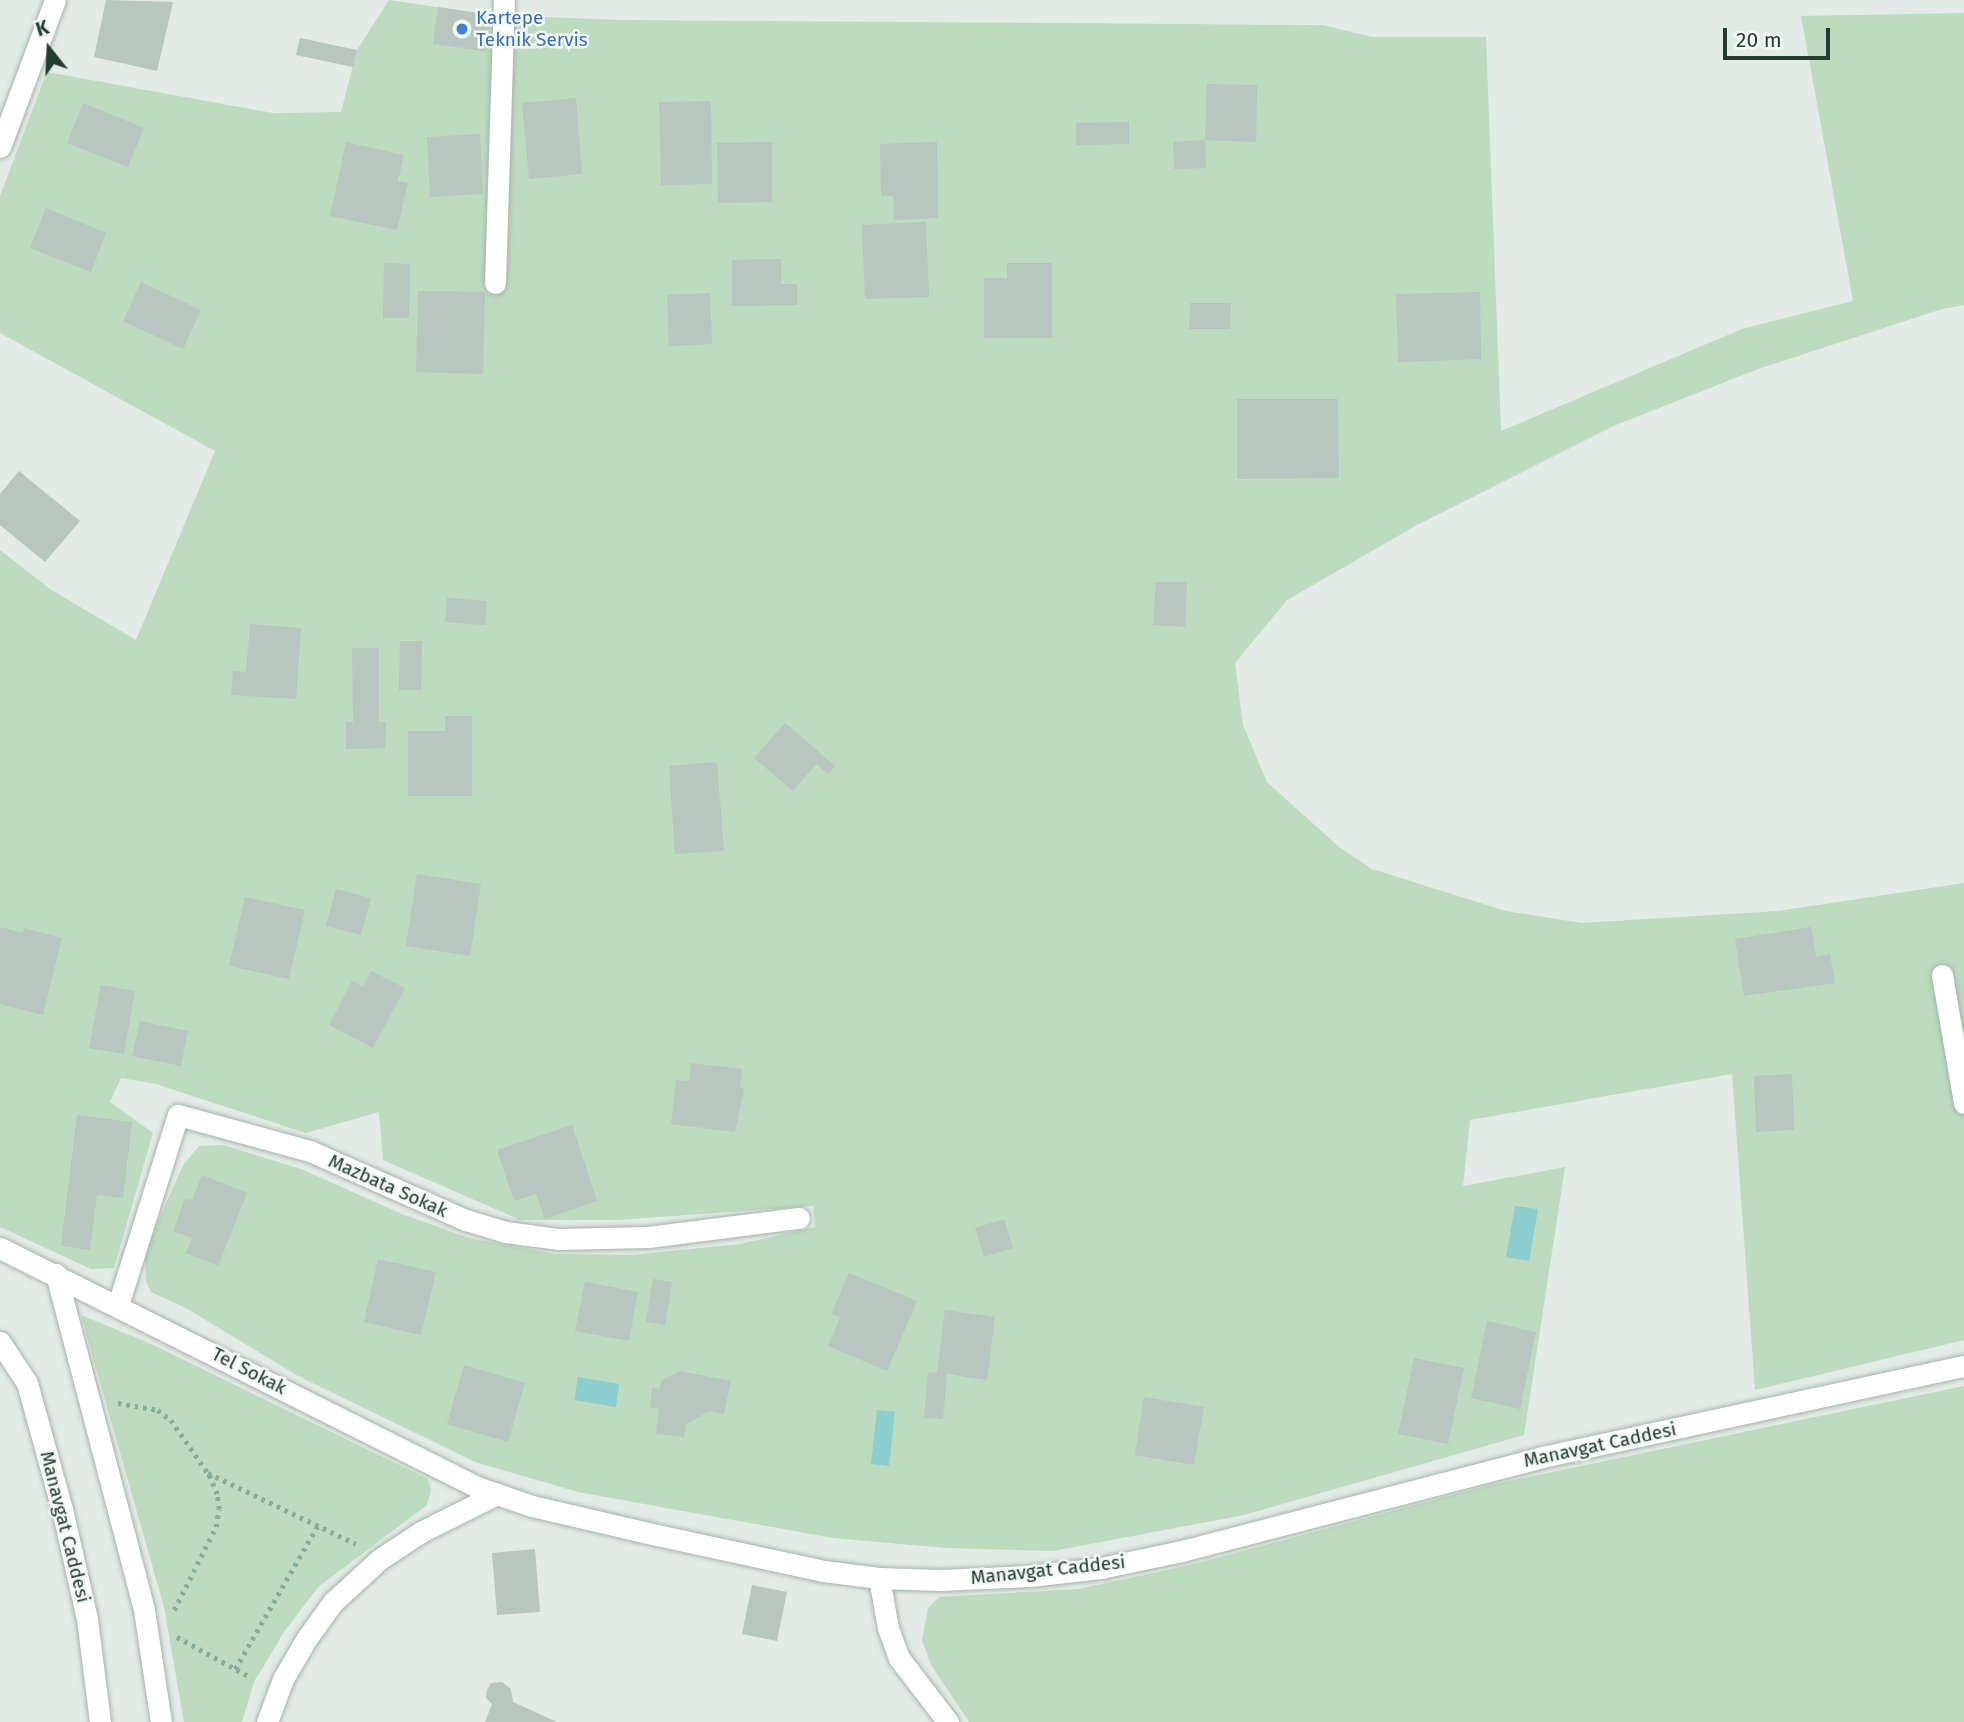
<!DOCTYPE html>
<html>
<head>
<meta charset="utf-8">
<style>
	body { margin:0 }
	#map { position:relative; width:1964px; height:1722px; overflow:hidden; background:#e2ebe5; font-family:"Fira Sans",sans-serif }
	div>[style] { position:absolute }
	[style*='--x'] { left:calc(var(--x)*1px); top:calc(var(--y)*1px); width:calc(var(--w)*1px); rotate:calc(var(--a)*1deg) }
	.green>* { inset:0; background:#bcdbbf }
	.water>* { inset:0; background:#8ccdcd }
	.building>* { inset:0; background:#b7c6be }
	.path>* { height:4.5px; margin-top:-2.25px; transform-origin:0; background:repeating-linear-gradient(90deg,#84ad9a 0 3.5px,transparent 0 8.5px) }
	.roads { filter:drop-shadow(0 0 2px #a5b3ab) drop-shadow(0 0 2px #a5b3ab) }
	.minor>* { height:21px; margin:-10.5px; padding:0 10.5px; transform-origin:10.5px; border-radius:10.5px; background:#fff }
	.dots>* { width:19px; height:19px; translate:-50% -50%; box-sizing:border-box; border:4px solid #f2f8f4; border-radius:50% }
	span { translate:-50% -50%; white-space:nowrap; text-align:center; line-height:1.15; -webkit-text-stroke:5px #f2f8f4; paint-order:stroke }
	.shop-label { font-size:19px; color:#366cbe }
	.left { translate:0 -50%; text-align:left }
	.street-label { font-size:19px; color:#233b31 }
	.north { position:absolute; left:14px; top:14px; width:70px; height:70px; -webkit-text-stroke:5px #f2f8f4; paint-order:stroke; rotate:342deg; font-size:19px; font-weight:700; line-height:28px; text-align:center; color:#233b31 }
	.north::after { content:''; display:block; margin:auto; width:24px; height:32px; background:#233b31; clip-path:polygon(50% 0,100% 100%,50% 72%,0 100%) }
	.scale { position:absolute; left:1723px; top:28px; width:107px; height:32px; box-sizing:border-box; border:4px solid #233b31; border-top:0; padding-left:9px; font-size:21px; line-height:24px; white-space:nowrap; color:#233b31; -webkit-text-stroke:5px #f2f8f4; paint-order:stroke }
</style>
</head>
<body>
<div id="map">
	<div class="green">
		<div style="clip-path:polygon(389px 0,491px 15px,621px 20px,1322px 25px,1373px 37px,1486px 37px,1501px 431px,1742px 329px,1853px 301px,1801px 16px,1964px 13px,1964px 305px,1942px 309px,1758px 369px,1616px 425px,1417px 525px,1287px 600px,1235px 663px,1243px 725px,1267px 782px,1339px 847px,1372px 869px,1506px 911px,1582px 923px,1778px 911px,1964px 883px,1964px 1340px,1755px 1390px,1732px 1074px,1470px 1120px,1463px 1186px,1565px 1167px,1524px 1435px,1244px 1515px,1053px 1551px,946px 1548px,833px 1538px,716px 1517px,578px 1492px,475px 1462px,298px 1376px,186px 1308px,151px 1292px,146px 1281px,145px 1252px,183px 1165px,199px 1146px,223px 1145px,301px 1169px,402px 1214px,469px 1238px,555px 1254px,632px 1255px,740px 1244px,815px 1227px,813px 1206px,618px 1220px,520px 1220px,383px 1160px,379px 1112px,306px 1133px,156px 1084px,121px 1078px,110px 1102px,153px 1133px,114px 1268px,91px 1269px,0 1227px,0 550px,50px 589px,136px 640px,215px 451px,0 333px,0 196px,47px 72px,273px 113px,341px 112px,357px 50px)"></div>
		<div style="clip-path:polygon(81px 1315px,149px 1343px,428px 1479px,431px 1490px,427px 1505px,318px 1587px,284px 1632px,254px 1682px,242px 1722px,184px 1722px,164px 1607px)"></div>
		<div style="clip-path:polygon(1964px 1386px,1964px 1722px,969px 1722px,931px 1665px,922px 1640px,928px 1608px,939px 1597px,1079px 1589px,1190px 1565px,1490px 1485px)"></div>
	</div>
	<div class="water">
		<div style="clip-path:polygon(1515px 1206px,1538px 1209px,1529px 1261px,1506px 1257px)"></div>
		<div style="clip-path:polygon(578px 1377px,619px 1384px,616px 1407px,574px 1400px)"></div>
		<div style="clip-path:polygon(877px 1410px,895px 1412px,889px 1466px,871px 1464px)"></div>
	</div>
	<div class="building">
		<div style="clip-path:polygon(106px 0,173px 2px,157px 71px,94px 57px)"></div>
		<div style="clip-path:polygon(438px 7px,491px 15px,485px 51px,433px 44px)"></div>
		<div style="clip-path:polygon(300px 38px,357px 50px,353px 67px,296px 55px)"></div>
		<div style="clip-path:polygon(1207px 84px,1257px 85px,1256px 142px,1205px 140px)"></div>
		<div style="clip-path:polygon(576px 98px,582px 174px,529px 179px,522px 103px)"></div>
		<div style="clip-path:polygon(711px 101px,712px 184px,661px 185px,659px 102px)"></div>
		<div style="clip-path:polygon(83px 103px,144px 128px,128px 167px,67px 143px)"></div>
		<div style="clip-path:polygon(1129px 122px,1129px 144px,1076px 145px,1076px 123px)"></div>
		<div style="clip-path:polygon(480px 134px,483px 194px,430px 197px,427px 137px)"></div>
		<div style="clip-path:polygon(1205px 140px,1206px 168px,1174px 169px,1173px 142px)"></div>
		<div style="clip-path:polygon(346px 142px,404px 155px,398px 181px,408px 183px,397px 230px,330px 216px)"></div>
		<div style="clip-path:polygon(772px 142px,772px 202px,718px 203px,717px 143px)"></div>
		<div style="clip-path:polygon(937px 142px,938px 218px,894px 220px,893px 196px,881px 196px,880px 144px)"></div>
		<div style="clip-path:polygon(46px 208px,106px 233px,91px 272px,30px 248px)"></div>
		<div style="clip-path:polygon(926px 222px,929px 297px,865px 299px,862px 225px)"></div>
		<div style="clip-path:polygon(781px 259px,781px 284px,797px 284px,797px 305px,732px 306px,732px 260px)"></div>
		<div style="clip-path:polygon(384px 263px,410px 264px,409px 318px,383px 318px)"></div>
		<div style="clip-path:polygon(1007px 263px,1052px 263px,1052px 338px,984px 338px,984px 278px,1007px 278px)"></div>
		<div style="clip-path:polygon(141px 282px,201px 310px,183px 349px,123px 321px)"></div>
		<div style="clip-path:polygon(418px 291px,485px 292px,483px 374px,416px 372px)"></div>
		<div style="clip-path:polygon(1480px 292px,1481px 359px,1398px 362px,1396px 294px)"></div>
		<div style="clip-path:polygon(710px 293px,712px 344px,669px 346px,667px 295px)"></div>
		<div style="clip-path:polygon(1190px 303px,1231px 303px,1230px 329px,1189px 329px)"></div>
		<div style="clip-path:polygon(1237px 399px,1338px 399px,1339px 478px,1237px 479px)"></div>
		<div style="clip-path:polygon(19px 471px,80px 521px,45px 562px,0 525px,0 494px)"></div>
		<div style="clip-path:polygon(1156px 582px,1187px 582px,1185px 627px,1153px 625px)"></div>
		<div style="clip-path:polygon(447px 598px,487px 601px,485px 625px,445px 622px)"></div>
		<div style="clip-path:polygon(250px 624px,301px 628px,296px 699px,231px 695px,233px 671px,246px 672px)"></div>
		<div style="clip-path:polygon(400px 641px,422px 641px,421px 690px,399px 690px)"></div>
		<div style="clip-path:polygon(352px 648px,379px 648px,379px 722px,386px 722px,385px 748px,346px 749px,346px 722px,353px 722px)"></div>
		<div style="clip-path:polygon(445px 716px,472px 716px,472px 796px,408px 796px,408px 731px,445px 731px)"></div>
		<div style="clip-path:polygon(785px 723px,835px 766px,828px 774px,816px 764px,793px 791px,754px 758px)"></div>
		<div style="clip-path:polygon(717px 762px,724px 851px,675px 854px,669px 766px)"></div>
		<div style="clip-path:polygon(417px 874px,481px 884px,470px 956px,406px 946px)"></div>
		<div style="clip-path:polygon(336px 889px,371px 898px,361px 935px,326px 926px)"></div>
		<div style="clip-path:polygon(245px 897px,305px 910px,289px 979px,229px 966px)"></div>
		<div style="clip-path:polygon(0 927px,23px 933px,24px 928px,62px 938px,43px 1015px,0 1004px)"></div>
		<div style="clip-path:polygon(1811px 927px,1816px 957px,1830px 954px,1835px 983px,1744px 996px,1735px 939px)"></div>
		<div style="clip-path:polygon(371px 971px,405px 988px,373px 1048px,329px 1025px,352px 981px,363px 987px)"></div>
		<div style="clip-path:polygon(101px 985px,135px 991px,124px 1054px,89px 1048px)"></div>
		<div style="clip-path:polygon(140px 1021px,188px 1031px,181px 1066px,132px 1056px)"></div>
		<div style="clip-path:polygon(691px 1063px,742px 1069px,740px 1088px,744px 1089px,735px 1132px,671px 1124px,676px 1080px,689px 1081px)"></div>
		<div style="clip-path:polygon(1792px 1074px,1794px 1130px,1756px 1132px,1754px 1076px)"></div>
		<div style="clip-path:polygon(77px 1115px,132px 1122px,123px 1198px,97px 1195px,90px 1250px,61px 1246px)"></div>
		<div style="clip-path:polygon(572px 1125px,597px 1201px,545px 1219px,536px 1194px,514px 1201px,497px 1150px)"></div>
		<div style="clip-path:polygon(202px 1175px,247px 1193px,218px 1266px,186px 1253px,192px 1238px,173px 1231px,185px 1199px,192px 1200px)"></div>
		<div style="clip-path:polygon(1004px 1219px,1013px 1248px,984px 1257px,975px 1228px)"></div>
		<div style="clip-path:polygon(378px 1259px,436px 1272px,421px 1335px,364px 1322px)"></div>
		<div style="clip-path:polygon(849px 1273px,917px 1301px,887px 1371px,828px 1346px,840px 1317px,831px 1314px)"></div>
		<div style="clip-path:polygon(653px 1279px,672px 1282px,665px 1325px,646px 1322px)"></div>
		<div style="clip-path:polygon(585px 1282px,638px 1292px,629px 1341px,575px 1331px)"></div>
		<div style="clip-path:polygon(945px 1310px,995px 1317px,987px 1380px,947px 1374px,943px 1419px,924px 1418px,928px 1372px,937px 1373px)"></div>
		<div style="clip-path:polygon(1487px 1321px,1536px 1332px,1520px 1409px,1471px 1398px)"></div>
		<div style="clip-path:polygon(1414px 1358px,1464px 1368px,1448px 1444px,1398px 1434px)"></div>
		<div style="clip-path:polygon(464px 1365px,525px 1383px,508px 1442px,447px 1424px)"></div>
		<div style="clip-path:polygon(680px 1371px,731px 1381px,724px 1414px,710px 1411px,686px 1424px,684px 1437px,656px 1434px,659px 1409px,650px 1407px,652px 1388px,660px 1389px,661px 1381px)"></div>
		<div style="clip-path:polygon(1144px 1397px,1204px 1407px,1194px 1465px,1135px 1455px)"></div>
		<div style="clip-path:polygon(535px 1549px,540px 1612px,497px 1615px,492px 1553px)"></div>
		<div style="clip-path:polygon(752px 1585px,787px 1592px,777px 1641px,742px 1634px)"></div>
		<div style="clip-path:polygon(502px 1682px,511px 1689px,513px 1702px,557px 1722px,485px 1722px,492px 1704px,486px 1698px,487px 1690px,491px 1683px)"></div>
	</div>
	<div class="path">
		<div style="--x:118;--y:1403;--w:41;--a:9.9"></div>
		<div style="--x:158;--y:1410;--w:16;--a:38"></div>
		<div style="--x:171;--y:1420;--w:65;--a:55.1"></div>
		<div style="--x:208;--y:1473;--w:164;--a:25.6"></div>
		<div style="--x:174;--y:1610;--w:93;--a:-63.2"></div>
		<div style="--x:216;--y:1527;--w:18;--a:-81"></div>
		<div style="--x:219;--y:1509;--w:15;--a:-98"></div>
		<div style="--x:217;--y:1494;--w:23;--a:-113"></div>
		<div style="--x:177;--y:1637;--w:85;--a:28.7"></div>
		<div style="--x:235;--y:1669;--w:166;--a:-60"></div>
	</div>
	<div class="roads">
		<div class="minor">
			<div style="--x:0;--y:147;--w:157;--a:-69.5"></div>
			<div style="--x:495;--y:283;--w:283;--a:-88.2"></div>
			<div style="--x:1942;--y:975;--w:130;--a:80.2"></div>
			<div style="--x:0;--y:1248;--w:534;--a:26.61"></div>
			<div style="--x:477;--y:1487;--w:58;--a:19.1"></div>
			<div style="--x:532;--y:1506;--w:128;--a:13.1"></div>
			<div style="--x:657;--y:1535;--w:171;--a:12.2"></div>
			<div style="--x:824;--y:1571;--w:55;--a:7.3"></div>
			<div style="--x:879;--y:1578;--w:61;--a:1.9"></div>
			<div style="--x:940;--y:1580;--w:90;--a:-2.5"></div>
			<div style="--x:1030;--y:1576;--w:71;--a:-6.4"></div>
			<div style="--x:1101;--y:1568;--w:83;--a:-11.9"></div>
			<div style="--x:1182;--y:1551;--w:372;--a:-14.6"></div>
			<div style="--x:1542;--y:1457;--w:432;--a:-12.2"></div>
			<div style="--x:56;--y:1274;--w:347;--a:75.3"></div>
			<div style="--x:144;--y:1610;--w:113;--a:81.4"></div>
			<div style="--x:118;--y:1305;--w:199;--a:-72.5"></div>
			<div style="--x:178;--y:1115;--w:137;--a:15.3"></div>
			<div style="--x:310;--y:1151;--w:171;--a:23.9"></div>
			<div style="--x:466;--y:1220;--w:42;--a:16.7"></div>
			<div style="--x:506;--y:1232;--w:52;--a:7.7"></div>
			<div style="--x:558;--y:1239;--w:90;--a:-1.3"></div>
			<div style="--x:648;--y:1237;--w:152;--a:-7.2"></div>
			<div style="--x:0;--y:1342;--w:49;--a:56.6"></div>
			<div style="--x:27;--y:1383;--w:131;--a:74.5"></div>
			<div style="--x:62;--y:1509;--w:113;--a:77.2"></div>
			<div style="--x:87;--y:1619;--w:104;--a:82.8"></div>
			<div style="--x:879;--y:1578;--w:51;--a:79.8"></div>
			<div style="--x:888;--y:1628;--w:32;--a:70"></div>
			<div style="--x:899;--y:1658;--w:81;--a:52.6"></div>
			<div style="--x:267;--y:1722;--w:46;--a:-69.6"></div>
			<div style="--x:283;--y:1679;--w:48;--a:-59.7"></div>
			<div style="--x:307;--y:1638;--w:44;--a:-54.2"></div>
			<div style="--x:333;--y:1602;--w:64;--a:-42.5"></div>
			<div style="--x:380;--y:1559;--w:49;--a:-33.4"></div>
			<div style="--x:421;--y:1532;--w:85;--a:-26.6"></div>
		</div>
	</div>
	<div class="dots">
		<div style="left:462px;top:29px;background:#3f7fe0"></div>
	</div>
	<div class="shop-label">
		<span class="left" style="left:476px;top:29px">Kartepe<br>Teknik Servis</span>
	</div>
	<div class="street-label">
		<span style="left:388px;top:1186px;rotate:24deg">Mazbata Sokak</span>
		<span style="left:249px;top:1371px;rotate:27deg">Tel Sokak</span>
		<span style="left:1600px;top:1445px;rotate:-12deg">Manavgat Caddesi</span>
		<span style="left:65px;top:1527px;rotate:76deg">Manavgat Caddesi</span>
		<span style="left:1048px;top:1570px;rotate:-6deg">Manavgat Caddesi</span>
	</div>
	<div class="north">K</div>
	<div class="scale">20 m</div>
</div>
</body>
</html>
